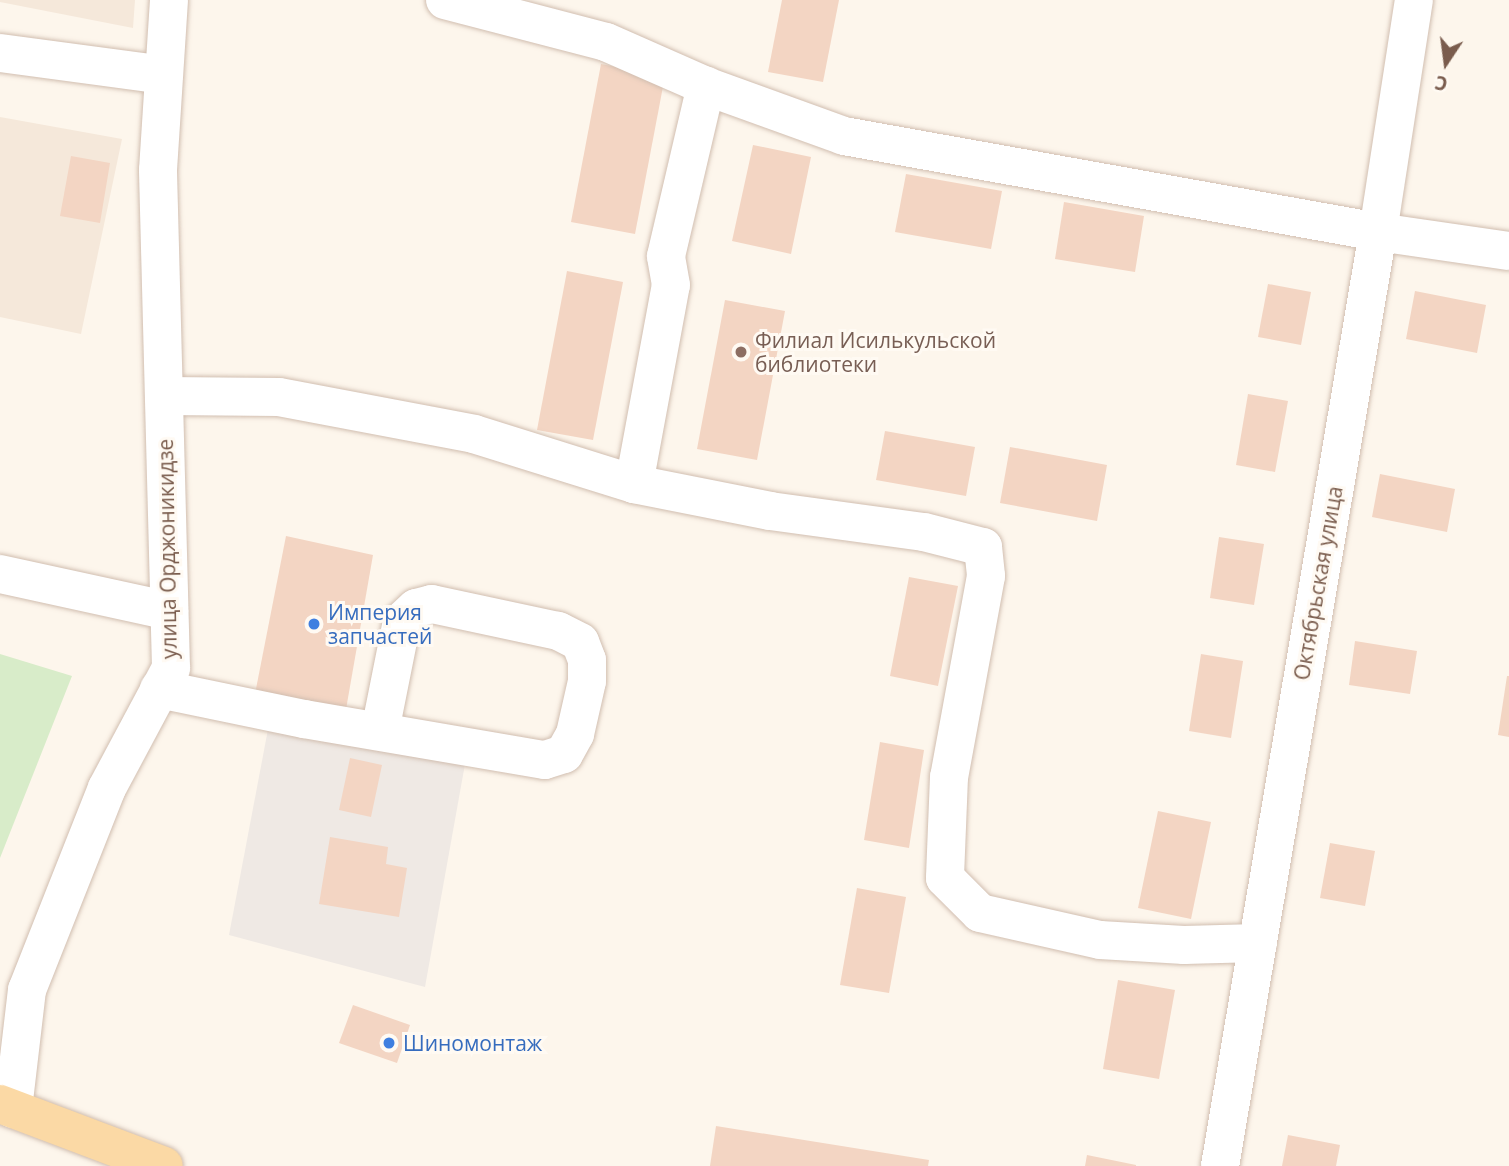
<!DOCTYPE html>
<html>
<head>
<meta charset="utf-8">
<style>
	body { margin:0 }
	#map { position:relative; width:1509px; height:1166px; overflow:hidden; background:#fdf6ec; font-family:"Open Sans",sans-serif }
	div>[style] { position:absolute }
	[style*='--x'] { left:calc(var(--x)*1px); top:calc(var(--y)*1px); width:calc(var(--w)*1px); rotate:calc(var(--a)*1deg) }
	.residential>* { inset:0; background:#f5e8da }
	.industrial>* { inset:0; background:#efe9e4 }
	.green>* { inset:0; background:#d8ecc9 }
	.building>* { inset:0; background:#f3d5c3 }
	.roads { filter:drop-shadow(0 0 2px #d1beb0) drop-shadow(0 0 2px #d1beb0) }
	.minor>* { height:38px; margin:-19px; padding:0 19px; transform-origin:19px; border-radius:19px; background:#fff }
	.major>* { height:38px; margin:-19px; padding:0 19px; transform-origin:19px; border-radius:19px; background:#fbd9a5 }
	.dots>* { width:19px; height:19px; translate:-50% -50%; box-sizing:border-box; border:4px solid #fffaf3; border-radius:50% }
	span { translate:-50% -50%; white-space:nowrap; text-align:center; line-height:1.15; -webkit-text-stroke:6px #fffaf3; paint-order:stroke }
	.education-label { font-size:21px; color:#785e54 }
	.left { translate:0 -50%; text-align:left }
	.street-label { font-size:21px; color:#7a5c4d }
	.shop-label { font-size:21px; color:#366cbe }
	.north { position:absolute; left:1411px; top:28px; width:70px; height:70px; -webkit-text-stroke:5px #fffaf3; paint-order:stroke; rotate:193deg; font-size:19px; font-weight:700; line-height:28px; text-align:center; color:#7a5c4d }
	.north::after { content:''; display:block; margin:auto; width:24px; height:32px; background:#7a5c4d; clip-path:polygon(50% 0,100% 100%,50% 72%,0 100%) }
</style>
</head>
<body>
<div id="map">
	<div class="residential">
		<div style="clip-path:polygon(0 0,135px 0,133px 28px,0 2px)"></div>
		<div style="clip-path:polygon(0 117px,122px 139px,81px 334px,0 317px)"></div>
	</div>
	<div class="industrial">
		<div style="clip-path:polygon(269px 724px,465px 764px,425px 987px,229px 935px)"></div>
	</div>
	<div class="green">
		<div style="clip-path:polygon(0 654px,72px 676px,0 858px)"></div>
	</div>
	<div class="building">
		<div style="clip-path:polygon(782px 0,839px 0,823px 82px,768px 72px)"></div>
		<div style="clip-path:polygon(601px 64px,665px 76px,635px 234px,571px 222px)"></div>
		<div style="clip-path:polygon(753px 145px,811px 157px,791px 254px,732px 241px)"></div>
		<div style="clip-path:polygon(71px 156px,110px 163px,100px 223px,60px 216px)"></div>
		<div style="clip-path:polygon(906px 174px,1002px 191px,991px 249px,895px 232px)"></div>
		<div style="clip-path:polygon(1064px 202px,1144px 216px,1135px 272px,1055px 259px)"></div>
		<div style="clip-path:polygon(567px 271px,623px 282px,593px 440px,537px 430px)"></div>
		<div style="clip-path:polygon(1268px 284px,1311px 292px,1301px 345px,1258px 337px)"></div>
		<div style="clip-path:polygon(1415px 291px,1486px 305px,1477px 353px,1406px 339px)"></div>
		<div style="clip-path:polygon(725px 300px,785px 311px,757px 460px,697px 449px)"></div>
		<div style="clip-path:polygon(1248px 394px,1288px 401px,1275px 472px,1236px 465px)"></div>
		<div style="clip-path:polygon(885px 431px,975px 447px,966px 496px,876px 480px)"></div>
		<div style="clip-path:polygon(1010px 447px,1107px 465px,1097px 521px,1000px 503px)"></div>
		<div style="clip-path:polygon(1380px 474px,1455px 489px,1447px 532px,1372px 517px)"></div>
		<div style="clip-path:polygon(286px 536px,373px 555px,345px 715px,254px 699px)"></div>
		<div style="clip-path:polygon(1219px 537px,1264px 544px,1254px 605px,1210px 598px)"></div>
		<div style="clip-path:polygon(909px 577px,958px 586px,938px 686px,890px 676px)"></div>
		<div style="clip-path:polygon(1355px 641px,1417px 651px,1410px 694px,1349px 685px)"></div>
		<div style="clip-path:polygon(1201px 654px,1243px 661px,1231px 738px,1189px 731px)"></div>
		<div style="clip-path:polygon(1507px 676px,1509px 676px,1509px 737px,1498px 735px)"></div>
		<div style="clip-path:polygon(880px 742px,924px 750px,909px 848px,864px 840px)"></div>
		<div style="clip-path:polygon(350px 758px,382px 765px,371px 817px,339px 810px)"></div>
		<div style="clip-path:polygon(1158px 811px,1211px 822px,1191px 919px,1138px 908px)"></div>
		<div style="clip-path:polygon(330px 837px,388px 847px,386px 864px,407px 868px,399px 917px,319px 904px)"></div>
		<div style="clip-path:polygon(1330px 843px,1375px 851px,1365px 906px,1320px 898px)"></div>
		<div style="clip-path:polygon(857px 888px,906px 897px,889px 993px,840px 985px)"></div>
		<div style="clip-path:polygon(1118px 980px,1175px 990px,1159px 1079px,1103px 1069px)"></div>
		<div style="clip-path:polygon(353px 1005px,410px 1025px,397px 1063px,339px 1043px)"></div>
		<div style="clip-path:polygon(716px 1126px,929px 1160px,928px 1166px,710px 1166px)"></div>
		<div style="clip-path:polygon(1288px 1135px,1340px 1145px,1336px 1166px,1282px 1166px)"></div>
		<div style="clip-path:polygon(1087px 1155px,1136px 1165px,1136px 1166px,1085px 1166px)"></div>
	</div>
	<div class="roads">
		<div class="minor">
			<div style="--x:445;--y:0;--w:166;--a:14.6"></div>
			<div style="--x:606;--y:42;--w:109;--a:23.7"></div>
			<div style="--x:706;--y:86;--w:147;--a:19.9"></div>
			<div style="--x:844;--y:136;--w:543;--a:10.19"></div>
			<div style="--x:1378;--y:232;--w:132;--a:8.3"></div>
			<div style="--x:0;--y:53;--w:165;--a:7.6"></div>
			<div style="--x:165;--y:396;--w:114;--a:0.5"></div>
			<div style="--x:279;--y:397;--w:198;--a:10.7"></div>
			<div style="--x:474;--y:434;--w:168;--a:17.4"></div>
			<div style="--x:634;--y:484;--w:139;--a:11.2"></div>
			<div style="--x:770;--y:511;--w:155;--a:7.8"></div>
			<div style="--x:924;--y:532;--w:61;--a:14.3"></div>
			<div style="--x:983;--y:547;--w:29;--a:84"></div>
			<div style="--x:986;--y:576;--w:204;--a:100.4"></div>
			<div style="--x:949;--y:777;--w:101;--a:92.3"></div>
			<div style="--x:945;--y:878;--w:49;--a:45"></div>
			<div style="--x:980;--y:913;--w:123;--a:12.7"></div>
			<div style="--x:1100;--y:940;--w:84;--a:3.4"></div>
			<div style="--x:1184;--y:945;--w:74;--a:-1.5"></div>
			<div style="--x:634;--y:484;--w:202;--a:-79.5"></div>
			<div style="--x:671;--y:285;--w:29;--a:-100"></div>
			<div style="--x:666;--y:256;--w:175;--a:-76.8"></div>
			<div style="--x:0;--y:574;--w:173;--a:12.3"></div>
			<div style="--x:159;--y:689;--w:148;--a:11.7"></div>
			<div style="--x:304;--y:719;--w:244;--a:9.7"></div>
			<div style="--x:545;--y:760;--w:20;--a:-18"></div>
			<div style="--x:564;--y:754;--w:23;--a:-61"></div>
			<div style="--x:575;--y:734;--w:54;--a:-77.2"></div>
			<div style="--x:587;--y:681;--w:21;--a:-90"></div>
			<div style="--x:587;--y:660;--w:19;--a:-111"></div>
			<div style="--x:580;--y:642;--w:25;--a:-153"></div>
			<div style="--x:558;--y:631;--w:129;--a:-167.9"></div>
			<div style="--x:432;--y:604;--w:16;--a:166"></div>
			<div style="--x:416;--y:608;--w:19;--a:137"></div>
			<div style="--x:402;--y:621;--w:112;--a:101.3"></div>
			<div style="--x:13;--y:1109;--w:120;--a:-83.3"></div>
			<div style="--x:27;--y:990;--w:217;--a:-68.4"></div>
			<div style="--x:107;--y:788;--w:136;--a:-61.9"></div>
			<div style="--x:171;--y:668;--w:498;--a:-91.5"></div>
			<div style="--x:158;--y:170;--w:170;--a:-86.3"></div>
			<div style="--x:1220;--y:1166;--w:947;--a:-80.4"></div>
			<div style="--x:1378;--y:232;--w:235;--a:-81.2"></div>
		</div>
		<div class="major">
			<div style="--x:0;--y:1104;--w:175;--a:20.7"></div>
		</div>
	</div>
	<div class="dots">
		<div style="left:741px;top:352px;background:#8d6e63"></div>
		<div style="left:314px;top:624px;background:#3f7fe0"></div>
		<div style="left:389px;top:1043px;background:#3f7fe0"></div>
	</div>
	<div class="education-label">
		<span class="left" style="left:755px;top:352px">Филиал Исилькульской<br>библиотеки</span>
	</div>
	<div class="street-label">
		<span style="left:167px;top:549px;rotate:-91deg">улица Орджоникидзе</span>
		<span style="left:1318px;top:583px;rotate:-80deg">Октябрьская улица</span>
	</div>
	<div class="shop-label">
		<span class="left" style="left:328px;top:624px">Империя<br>запчастей</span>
		<span class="left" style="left:403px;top:1043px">Шиномонтаж</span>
	</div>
	<div class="north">С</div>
</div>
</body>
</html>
